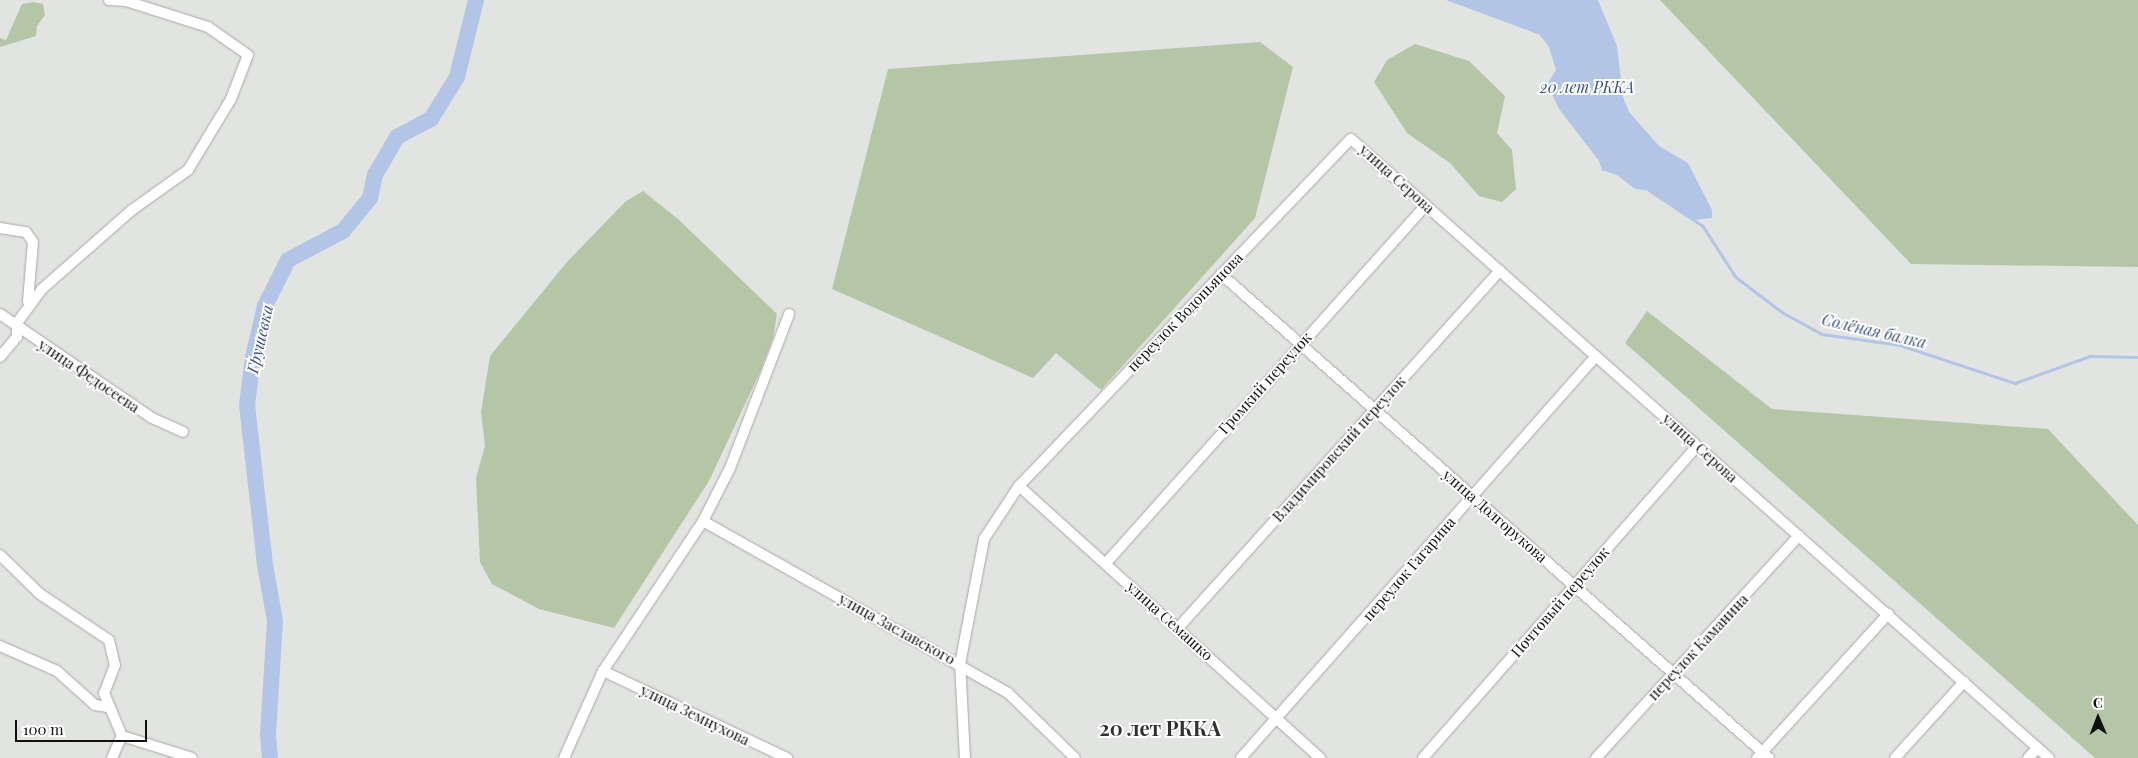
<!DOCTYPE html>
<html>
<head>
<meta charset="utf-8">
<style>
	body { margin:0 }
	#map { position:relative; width:2138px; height:758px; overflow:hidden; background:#e2e4e1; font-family:"Playfair Display",serif }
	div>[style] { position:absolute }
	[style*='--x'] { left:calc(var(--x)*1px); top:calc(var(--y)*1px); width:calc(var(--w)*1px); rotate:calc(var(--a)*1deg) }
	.green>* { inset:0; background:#b4c6a6 }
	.water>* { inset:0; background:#b2c5e7 }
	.stream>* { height:2.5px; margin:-1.25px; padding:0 1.25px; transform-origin:1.25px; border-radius:1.25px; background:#b2c5e7 }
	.river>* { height:16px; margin:-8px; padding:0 8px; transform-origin:8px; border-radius:8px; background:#b2c5e7 }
	.roads { filter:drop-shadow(0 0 1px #a8a9a6) drop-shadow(0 0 1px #a8a9a6) }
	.minor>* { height:10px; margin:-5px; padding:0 5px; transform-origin:5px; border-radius:5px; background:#fff }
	span { translate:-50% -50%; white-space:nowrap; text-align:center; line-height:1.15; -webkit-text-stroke:4px #fff; paint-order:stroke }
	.street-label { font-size:15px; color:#10100f }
	.water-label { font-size:16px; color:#3a5281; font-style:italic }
	.district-label { font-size:20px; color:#2f302e; font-weight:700 }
	.north { position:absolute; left:2073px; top:693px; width:50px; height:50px; -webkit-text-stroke:4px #fff; paint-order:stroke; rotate:359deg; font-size:14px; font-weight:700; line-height:20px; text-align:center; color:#10100f }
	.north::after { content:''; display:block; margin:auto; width:18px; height:22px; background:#10100f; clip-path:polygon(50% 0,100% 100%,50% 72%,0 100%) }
	.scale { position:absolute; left:15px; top:720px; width:132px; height:22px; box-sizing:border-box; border:2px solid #10100f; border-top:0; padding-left:6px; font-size:15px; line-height:18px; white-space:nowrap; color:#10100f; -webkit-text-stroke:4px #fff; paint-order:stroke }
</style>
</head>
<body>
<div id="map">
	<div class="green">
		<div style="clip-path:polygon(1660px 0,2138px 0,2138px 267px,1911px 264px)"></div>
		<div style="clip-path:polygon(33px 2px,43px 4px,45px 15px,37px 26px,36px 36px,0 47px,0 38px,6px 40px,22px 4px)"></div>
		<div style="clip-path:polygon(1260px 42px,1293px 67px,1255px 218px,1101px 390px,1056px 353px,1033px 378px,832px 289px,888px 69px)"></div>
		<div style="clip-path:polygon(1415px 44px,1469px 61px,1505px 96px,1497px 133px,1512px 150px,1516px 189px,1502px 202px,1479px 196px,1450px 163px,1407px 133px,1374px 82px,1387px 60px)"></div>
		<div style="clip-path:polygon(643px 191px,678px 219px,777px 314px,773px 338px,760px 372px,709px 481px,614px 628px,539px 609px,492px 584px,480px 562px,476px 478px,485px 446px,481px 412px,490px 356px,567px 262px,625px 202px)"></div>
		<div style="clip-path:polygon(1647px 311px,1772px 409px,2048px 429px,2138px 525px,2138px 758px,2095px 758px,1625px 343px)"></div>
	</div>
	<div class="water">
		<div style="clip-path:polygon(1446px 0,1598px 0,1617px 46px,1623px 97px,1629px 112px,1659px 146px,1688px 163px,1712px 210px,1712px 218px,1694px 220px,1651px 191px,1635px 189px,1617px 175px,1602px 170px,1599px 161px,1559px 109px,1550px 90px,1549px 81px,1556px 70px,1549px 47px,1540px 35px)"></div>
	</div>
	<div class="stream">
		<div style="--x:1649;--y:190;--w:65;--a:33.7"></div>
		<div style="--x:1703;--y:226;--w:61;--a:57.1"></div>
		<div style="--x:1736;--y:277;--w:58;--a:37.3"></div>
		<div style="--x:1782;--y:312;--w:46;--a:28.8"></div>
		<div style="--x:1822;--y:334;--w:79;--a:8"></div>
		<div style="--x:1900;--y:345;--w:121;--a:18.3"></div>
		<div style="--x:2015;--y:383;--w:80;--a:-19.8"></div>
		<div style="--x:2090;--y:356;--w:48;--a:1.2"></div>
	</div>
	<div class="river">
		<div style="--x:270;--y:758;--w:23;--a:-95"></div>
		<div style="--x:268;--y:735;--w:114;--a:-86.5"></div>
		<div style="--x:275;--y:621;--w:57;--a:-100.1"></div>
		<div style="--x:265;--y:565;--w:161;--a:-96.4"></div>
		<div style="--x:247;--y:405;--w:48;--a:-82.9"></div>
		<div style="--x:253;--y:357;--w:52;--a:-76.8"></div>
		<div style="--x:265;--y:306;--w:51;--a:-63.4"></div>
		<div style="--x:288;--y:260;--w:62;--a:-27.8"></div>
		<div style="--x:343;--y:231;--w:43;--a:-50.7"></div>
		<div style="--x:370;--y:198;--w:24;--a:-78"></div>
		<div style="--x:375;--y:175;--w:44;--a:-59.9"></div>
		<div style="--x:397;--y:137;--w:38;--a:-28"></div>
		<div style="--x:431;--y:119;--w:49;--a:-58.2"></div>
		<div style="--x:457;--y:77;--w:79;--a:-76.1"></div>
	</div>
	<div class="roads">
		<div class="minor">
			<div style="--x:0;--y:228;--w:26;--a:9"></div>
			<div style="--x:26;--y:232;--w:12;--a:55"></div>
			<div style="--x:33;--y:242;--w:60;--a:94.8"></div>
			<div style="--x:1221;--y:274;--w:731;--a:41.45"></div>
			<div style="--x:0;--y:314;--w:184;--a:34.4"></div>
			<div style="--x:152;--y:418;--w:34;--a:24"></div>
			<div style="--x:0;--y:357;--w:26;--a:-50"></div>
			<div style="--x:17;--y:337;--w:14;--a:-90"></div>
			<div style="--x:17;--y:323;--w:42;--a:-53.7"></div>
			<div style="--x:42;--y:289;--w:120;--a:-41.3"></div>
			<div style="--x:132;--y:210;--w:69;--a:-35.5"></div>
			<div style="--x:188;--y:170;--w:83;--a:-58.8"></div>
			<div style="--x:231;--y:99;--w:47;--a:-68.9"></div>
			<div style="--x:248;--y:55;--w:49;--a:-145"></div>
			<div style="--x:208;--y:27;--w:86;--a:-162.4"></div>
			<div style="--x:126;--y:1;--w:17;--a:-177"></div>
			<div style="--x:1019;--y:486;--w:406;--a:42.1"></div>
			<div style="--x:703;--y:521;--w:350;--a:29.4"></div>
			<div style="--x:1008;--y:693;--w:93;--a:44.1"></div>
			<div style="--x:0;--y:555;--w:56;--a:44.3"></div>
			<div style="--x:40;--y:594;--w:83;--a:33.7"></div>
			<div style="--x:109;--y:640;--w:26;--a:77"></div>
			<div style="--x:115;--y:665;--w:30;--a:111"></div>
			<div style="--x:104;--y:693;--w:47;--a:67.3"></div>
			<div style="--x:122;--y:736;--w:73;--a:17.4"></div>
			<div style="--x:1106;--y:563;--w:480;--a:-48.2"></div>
			<div style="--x:1178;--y:628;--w:481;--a:-48"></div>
			<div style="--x:0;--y:646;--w:62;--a:23.7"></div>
			<div style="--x:57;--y:671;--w:51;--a:41.8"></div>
			<div style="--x:95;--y:705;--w:13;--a:9"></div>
			<div style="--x:603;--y:671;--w:204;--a:25.3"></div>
			<div style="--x:112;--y:758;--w:24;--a:-66"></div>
			<div style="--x:564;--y:758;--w:95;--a:-65.9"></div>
			<div style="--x:603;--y:671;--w:180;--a:-56.3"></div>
			<div style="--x:703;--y:521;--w:59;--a:-63"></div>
			<div style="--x:730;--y:468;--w:165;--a:-69"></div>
			<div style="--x:965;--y:758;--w:94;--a:-93"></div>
			<div style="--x:960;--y:664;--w:127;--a:-79.1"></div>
			<div style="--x:984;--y:539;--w:64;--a:-56.6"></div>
			<div style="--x:1019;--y:486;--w:480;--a:-46.3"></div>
			<div style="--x:1351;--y:139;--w:933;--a:41.57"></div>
			<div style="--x:1241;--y:758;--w:536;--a:-48.55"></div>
			<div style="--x:1423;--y:758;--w:415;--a:-48.7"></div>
			<div style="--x:1596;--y:758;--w:301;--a:-47.6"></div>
			<div style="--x:1757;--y:758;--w:195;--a:-47.7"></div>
			<div style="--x:1895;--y:758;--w:103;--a:-47.8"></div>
			<div style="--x:2028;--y:758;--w:14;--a:-45"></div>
		</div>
	</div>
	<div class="street-label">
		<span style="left:1397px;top:179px;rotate:42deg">улица Серова</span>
		<span style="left:1185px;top:312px;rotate:-46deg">переулок Водопьянова</span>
		<span style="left:89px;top:376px;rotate:34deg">улица Федосеева</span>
		<span style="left:1265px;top:383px;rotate:-48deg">Громкий переулок</span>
		<span style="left:1700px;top:448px;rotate:42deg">улица Серова</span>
		<span style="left:1339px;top:449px;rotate:-48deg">Владимировский переулок</span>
		<span style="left:1495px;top:516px;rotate:41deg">улица Долгорукова</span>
		<span style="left:1409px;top:569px;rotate:-49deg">переулок Гагарина</span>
		<span style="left:1560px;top:602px;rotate:-49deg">Почтовый переулок</span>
		<span style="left:1170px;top:621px;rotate:42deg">улица Семашко</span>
		<span style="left:897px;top:629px;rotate:29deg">улица Заславского</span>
		<span style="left:1698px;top:647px;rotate:-47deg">переулок Каманина</span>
		<span style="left:695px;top:715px;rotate:26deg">улица Земнухова</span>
	</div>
	<div class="water-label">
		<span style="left:1587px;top:87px">20 лет РККА</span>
		<span style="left:1874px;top:331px;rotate:13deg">Солёная балка</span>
		<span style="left:260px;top:339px;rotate:-77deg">Грушевка</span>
	</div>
	<div class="district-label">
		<span style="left:1160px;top:727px">20 лет РККА</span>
	</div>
	<div class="north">С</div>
	<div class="scale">100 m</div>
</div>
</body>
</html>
